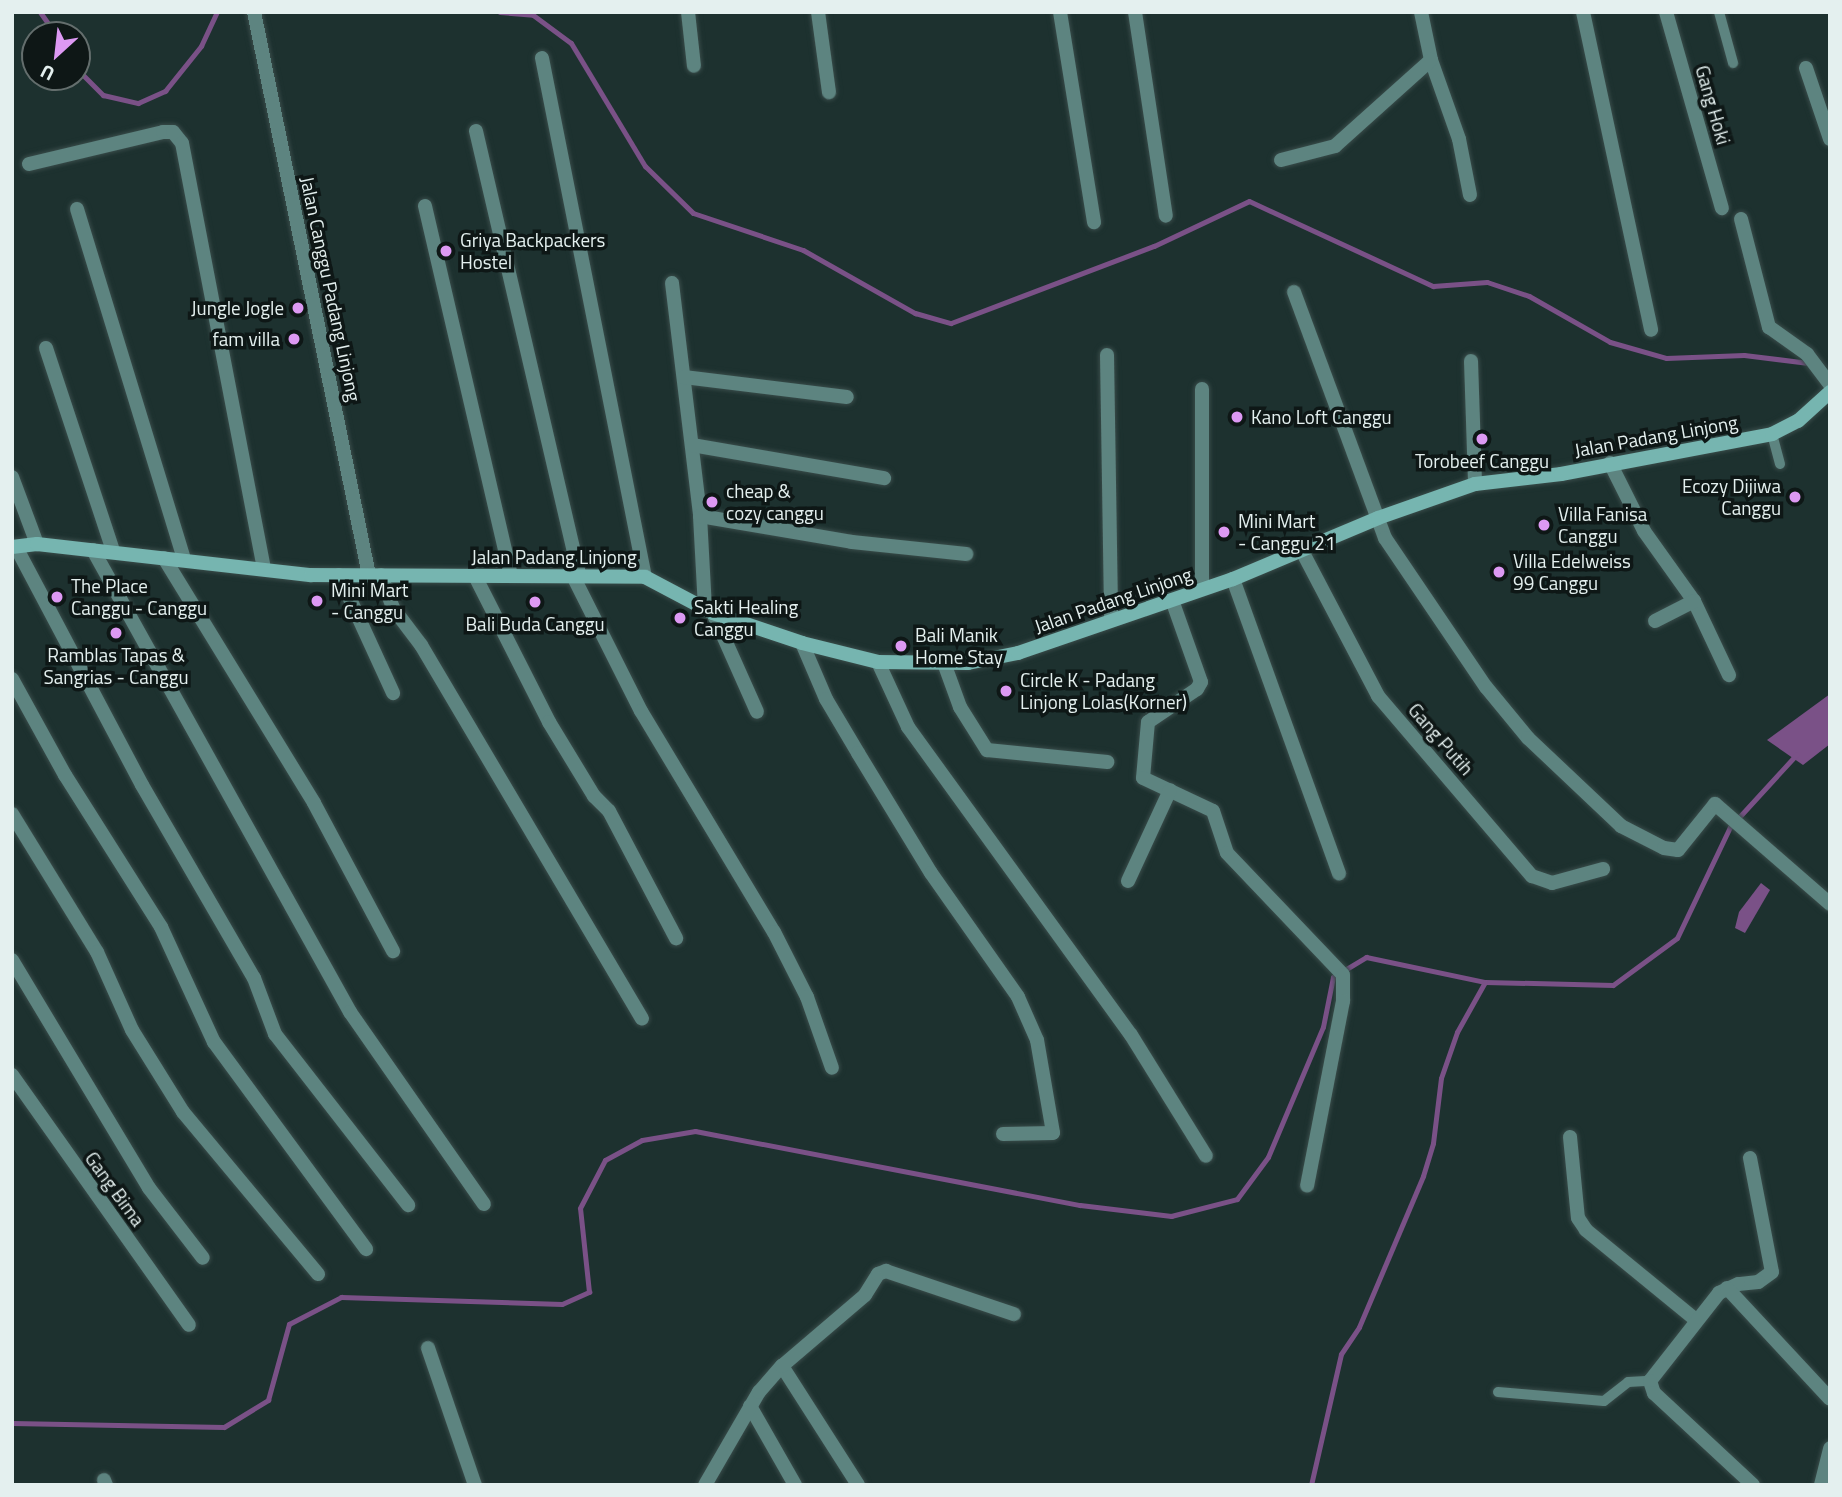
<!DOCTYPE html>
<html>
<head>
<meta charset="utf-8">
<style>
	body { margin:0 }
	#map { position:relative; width:1842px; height:1497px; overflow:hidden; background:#1d312f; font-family:"Titillium Web",sans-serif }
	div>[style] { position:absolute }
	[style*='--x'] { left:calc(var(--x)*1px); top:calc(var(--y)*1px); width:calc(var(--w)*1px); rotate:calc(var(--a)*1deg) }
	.water>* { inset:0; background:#7a5187 }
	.stream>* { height:5px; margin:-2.5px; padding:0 2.5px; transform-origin:2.5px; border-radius:2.5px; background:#7a5187 }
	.roads { filter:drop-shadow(0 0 2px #394c4a) drop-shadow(0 0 2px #394c4a) }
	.lane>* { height:10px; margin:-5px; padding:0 5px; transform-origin:5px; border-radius:5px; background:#5d8480 }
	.street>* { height:14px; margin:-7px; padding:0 7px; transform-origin:7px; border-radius:7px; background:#5d8480 }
	.secondary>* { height:14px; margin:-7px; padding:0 7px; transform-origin:7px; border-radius:7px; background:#76b5b0 }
	.dots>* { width:19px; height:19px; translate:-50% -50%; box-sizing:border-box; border:4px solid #0e1716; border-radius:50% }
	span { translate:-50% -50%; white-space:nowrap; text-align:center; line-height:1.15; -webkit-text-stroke:7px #0e1716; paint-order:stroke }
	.street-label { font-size:19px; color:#e4f0ef }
	.poi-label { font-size:19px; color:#e4f0ef }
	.left { translate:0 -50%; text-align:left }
	.right { translate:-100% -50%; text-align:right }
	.frame { position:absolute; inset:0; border:14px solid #e4f0ef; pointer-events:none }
	.north { position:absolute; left:21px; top:21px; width:70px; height:70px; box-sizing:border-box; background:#0e1716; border:2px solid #646e6d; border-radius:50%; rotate:207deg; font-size:19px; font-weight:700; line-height:28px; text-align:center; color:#e4f0ef }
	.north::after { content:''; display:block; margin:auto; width:24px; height:32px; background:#dd99f3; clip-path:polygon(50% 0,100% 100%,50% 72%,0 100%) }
</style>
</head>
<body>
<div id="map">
	<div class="water">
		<div style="clip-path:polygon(1830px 694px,1830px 744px,1803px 765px,1767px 740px)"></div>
		<div style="clip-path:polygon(1761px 883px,1770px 890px,1745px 933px,1735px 928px,1739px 912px)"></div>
	</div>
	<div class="stream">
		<div style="--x:40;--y:12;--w:28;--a:55"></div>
		<div style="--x:500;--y:12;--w:33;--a:5"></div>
		<div style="--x:533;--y:15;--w:47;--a:36.4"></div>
		<div style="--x:571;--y:43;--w:144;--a:59"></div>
		<div style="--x:645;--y:166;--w:67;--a:44.4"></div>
		<div style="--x:693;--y:213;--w:116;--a:18.6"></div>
		<div style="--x:803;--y:250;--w:129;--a:29.4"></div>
		<div style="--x:915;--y:313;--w:37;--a:16"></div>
		<div style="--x:951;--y:323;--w:217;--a:-20.8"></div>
		<div style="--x:1154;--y:246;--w:105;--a:-25.3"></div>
		<div style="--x:1249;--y:201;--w:203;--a:24.8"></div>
		<div style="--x:1433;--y:286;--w:54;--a:-4.2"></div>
		<div style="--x:1487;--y:282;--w:44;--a:18.4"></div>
		<div style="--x:1529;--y:296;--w:93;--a:29.6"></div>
		<div style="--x:1610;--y:342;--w:58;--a:15.9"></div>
		<div style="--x:1666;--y:358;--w:78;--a:-2.2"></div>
		<div style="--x:1744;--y:355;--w:65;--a:7"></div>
		<div style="--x:77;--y:69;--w:37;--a:45"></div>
		<div style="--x:103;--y:95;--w:36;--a:13"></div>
		<div style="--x:138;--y:103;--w:30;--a:-24"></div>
		<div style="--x:165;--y:91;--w:58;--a:-51.3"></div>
		<div style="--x:201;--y:46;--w:38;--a:-65"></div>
		<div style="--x:12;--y:1423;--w:212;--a:1.1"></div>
		<div style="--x:224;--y:1427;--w:52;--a:-31.5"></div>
		<div style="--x:268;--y:1400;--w:79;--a:-74.6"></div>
		<div style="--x:289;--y:1324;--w:59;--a:-27.4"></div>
		<div style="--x:341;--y:1297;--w:221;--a:1.8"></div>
		<div style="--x:562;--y:1304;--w:30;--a:-24"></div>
		<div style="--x:589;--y:1292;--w:84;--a:-96.1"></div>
		<div style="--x:580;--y:1208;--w:54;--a:-62.5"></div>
		<div style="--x:605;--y:1160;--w:42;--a:-28.4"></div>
		<div style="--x:642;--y:1140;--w:54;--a:-9.6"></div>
		<div style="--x:695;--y:1131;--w:392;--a:10.9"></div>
		<div style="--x:1080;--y:1205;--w:92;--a:6.9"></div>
		<div style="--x:1171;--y:1216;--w:68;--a:-14.4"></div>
		<div style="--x:1237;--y:1199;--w:52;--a:-53.6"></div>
		<div style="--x:1268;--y:1157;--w:141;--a:-67.1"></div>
		<div style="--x:1323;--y:1027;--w:51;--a:-78.7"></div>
		<div style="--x:1333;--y:977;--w:39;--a:-31"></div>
		<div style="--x:1366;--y:957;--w:122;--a:11.9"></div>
		<div style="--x:1485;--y:982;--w:128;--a:1.3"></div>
		<div style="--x:1613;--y:985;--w:79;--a:-36.3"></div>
		<div style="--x:1677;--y:938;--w:123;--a:-64.5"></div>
		<div style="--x:1730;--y:827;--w:98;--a:-47.5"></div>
		<div style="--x:1311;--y:1485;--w:134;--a:-77.1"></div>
		<div style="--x:1341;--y:1354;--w:32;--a:-56"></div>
		<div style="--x:1359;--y:1327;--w:164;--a:-67"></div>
		<div style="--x:1423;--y:1176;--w:34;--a:-73"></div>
		<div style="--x:1433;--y:1143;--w:65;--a:-83"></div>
		<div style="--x:1441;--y:1078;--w:49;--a:-70.8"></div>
		<div style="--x:1457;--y:1032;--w:57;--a:-60.8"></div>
	</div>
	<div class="roads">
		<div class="lane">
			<div style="--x:1719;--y:12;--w:53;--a:74.6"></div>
			<div style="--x:1772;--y:434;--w:31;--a:75"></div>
			<div style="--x:1498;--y:1392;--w:106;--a:4.9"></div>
			<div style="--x:1604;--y:1401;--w:31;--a:-38"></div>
			<div style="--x:1628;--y:1382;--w:22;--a:-3"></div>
		</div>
		<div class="street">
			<div style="--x:254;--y:12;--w:575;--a:78.46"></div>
			<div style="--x:688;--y:12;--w:54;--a:83.7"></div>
			<div style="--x:818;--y:12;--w:81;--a:82.2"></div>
			<div style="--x:1060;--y:12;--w:213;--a:80.8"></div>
			<div style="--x:1135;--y:12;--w:206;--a:81.4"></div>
			<div style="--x:1421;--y:12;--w:49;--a:78.2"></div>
			<div style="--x:1431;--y:60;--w:84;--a:70.5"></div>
			<div style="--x:1459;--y:139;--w:57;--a:78.9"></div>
			<div style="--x:1583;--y:12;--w:325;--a:77.9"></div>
			<div style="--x:1666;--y:12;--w:204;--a:74.1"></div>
			<div style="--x:542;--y:58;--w:529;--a:78.78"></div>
			<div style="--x:1806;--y:68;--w:75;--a:71.3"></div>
			<div style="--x:476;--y:131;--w:456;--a:76.9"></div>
			<div style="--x:1281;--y:160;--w:56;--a:-14.5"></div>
			<div style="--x:1335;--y:146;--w:129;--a:-41.9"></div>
			<div style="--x:29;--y:164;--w:138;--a:-13.4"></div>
			<div style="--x:163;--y:132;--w:10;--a:0"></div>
			<div style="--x:173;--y:132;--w:14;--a:51"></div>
			<div style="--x:182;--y:143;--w:434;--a:79.1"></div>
			<div style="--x:425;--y:206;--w:379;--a:76.9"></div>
			<div style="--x:77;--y:209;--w:366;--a:73"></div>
			<div style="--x:1741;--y:219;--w:112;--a:75.5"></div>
			<div style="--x:1769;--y:327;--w:47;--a:35.4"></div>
			<div style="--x:1807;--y:354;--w:38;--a:53"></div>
			<div style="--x:672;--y:283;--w:235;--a:83.1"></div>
			<div style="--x:700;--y:516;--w:93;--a:86.9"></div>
			<div style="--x:1294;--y:292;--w:262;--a:69.7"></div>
			<div style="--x:1385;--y:538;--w:180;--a:55.9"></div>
			<div style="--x:1486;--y:687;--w:66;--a:50.5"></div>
			<div style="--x:1528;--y:738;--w:128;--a:43.4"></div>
			<div style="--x:1621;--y:826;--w:48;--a:27.1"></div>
			<div style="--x:1664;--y:848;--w:14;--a:8"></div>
			<div style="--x:1678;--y:850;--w:59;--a:-51.2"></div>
			<div style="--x:1715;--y:804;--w:152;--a:41"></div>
			<div style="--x:46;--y:348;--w:214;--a:71.7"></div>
			<div style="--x:1107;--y:355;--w:265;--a:89.1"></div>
			<div style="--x:1471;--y:361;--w:123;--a:88.1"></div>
			<div style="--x:684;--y:377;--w:164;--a:7"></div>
			<div style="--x:692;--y:445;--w:195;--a:9.8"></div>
			<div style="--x:1610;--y:463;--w:76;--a:63.4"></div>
			<div style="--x:1644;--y:531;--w:86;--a:54.5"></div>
			<div style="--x:1694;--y:601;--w:82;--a:64.7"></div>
			<div style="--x:12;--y:477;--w:72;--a:69.5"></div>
			<div style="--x:700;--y:516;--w:154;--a:9.7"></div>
			<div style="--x:852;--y:542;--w:115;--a:6"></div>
			<div style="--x:16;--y:547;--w:269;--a:62.1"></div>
			<div style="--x:142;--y:785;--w:223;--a:59.9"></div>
			<div style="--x:254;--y:978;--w:60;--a:69.4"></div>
			<div style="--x:275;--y:1034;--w:217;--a:52.1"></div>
			<div style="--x:93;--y:550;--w:529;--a:60.91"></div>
			<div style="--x:350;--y:1012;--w:234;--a:55.1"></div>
			<div style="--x:1302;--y:551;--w:164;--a:62.3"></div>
			<div style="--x:1378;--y:696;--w:237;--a:49.5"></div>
			<div style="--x:1532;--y:876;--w:21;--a:19"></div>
			<div style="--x:1552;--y:883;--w:53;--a:-15.4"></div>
			<div style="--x:164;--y:558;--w:287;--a:58.5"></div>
			<div style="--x:314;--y:803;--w:168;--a:61.9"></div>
			<div style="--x:339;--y:575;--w:130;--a:65.4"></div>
			<div style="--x:381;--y:575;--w:35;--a:70"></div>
			<div style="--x:393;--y:608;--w:46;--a:52.9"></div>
			<div style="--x:421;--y:645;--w:434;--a:59.4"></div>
			<div style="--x:475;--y:576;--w:164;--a:63.1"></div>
			<div style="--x:549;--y:722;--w:87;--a:58.7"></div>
			<div style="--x:594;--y:796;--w:21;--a:45"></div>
			<div style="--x:609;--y:811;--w:144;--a:62.2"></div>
			<div style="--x:573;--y:576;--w:151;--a:63.3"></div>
			<div style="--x:641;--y:711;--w:258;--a:59"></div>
			<div style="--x:774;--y:932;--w:73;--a:63.1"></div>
			<div style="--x:807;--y:997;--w:75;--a:70.6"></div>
			<div style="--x:1233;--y:579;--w:313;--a:70.2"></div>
			<div style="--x:1202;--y:589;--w:200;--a:-90"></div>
			<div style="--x:1172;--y:600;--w:87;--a:70.5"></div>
			<div style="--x:1201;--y:682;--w:8;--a:120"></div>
			<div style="--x:1197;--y:689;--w:59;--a:146"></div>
			<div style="--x:1148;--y:722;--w:56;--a:95.1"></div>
			<div style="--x:1143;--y:778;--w:77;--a:25.2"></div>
			<div style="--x:1213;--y:811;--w:44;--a:71.6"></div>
			<div style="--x:1227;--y:853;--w:168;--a:46.4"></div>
			<div style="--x:1343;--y:975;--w:26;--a:90"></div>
			<div style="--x:1343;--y:1001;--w:188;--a:101"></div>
			<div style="--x:713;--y:613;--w:108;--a:66"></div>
			<div style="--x:1655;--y:621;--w:44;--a:-27.1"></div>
			<div style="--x:802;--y:643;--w:61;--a:66.8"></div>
			<div style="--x:826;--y:699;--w:63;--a:59.3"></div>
			<div style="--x:858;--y:753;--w:140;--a:58.7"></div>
			<div style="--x:931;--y:873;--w:151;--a:54.9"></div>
			<div style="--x:1018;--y:997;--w:47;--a:66.2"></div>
			<div style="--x:1037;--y:1040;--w:94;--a:80.2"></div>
			<div style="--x:1053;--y:1133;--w:50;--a:178.9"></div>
			<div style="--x:878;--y:662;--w:72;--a:65.2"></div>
			<div style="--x:908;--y:727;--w:380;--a:54.1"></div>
			<div style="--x:1131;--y:1035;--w:142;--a:58.2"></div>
			<div style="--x:944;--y:663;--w:47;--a:70"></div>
			<div style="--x:960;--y:707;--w:51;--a:57.9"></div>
			<div style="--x:987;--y:750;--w:121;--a:5.7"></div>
			<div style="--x:12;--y:679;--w:110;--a:61.1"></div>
			<div style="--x:65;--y:775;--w:180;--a:57.7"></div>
			<div style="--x:161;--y:927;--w:127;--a:65.3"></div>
			<div style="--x:214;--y:1042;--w:257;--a:53.7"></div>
			<div style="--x:12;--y:814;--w:162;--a:58.4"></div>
			<div style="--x:97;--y:952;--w:85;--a:65.8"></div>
			<div style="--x:132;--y:1030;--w:97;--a:58.1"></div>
			<div style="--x:183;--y:1112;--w:211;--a:50.2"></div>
			<div style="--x:1128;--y:881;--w:100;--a:-65.2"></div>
			<div style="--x:12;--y:960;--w:266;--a:59"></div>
			<div style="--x:149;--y:1188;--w:88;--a:52.4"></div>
			<div style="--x:12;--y:1075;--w:306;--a:54.7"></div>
			<div style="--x:1570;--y:1137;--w:81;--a:84.4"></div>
			<div style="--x:1578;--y:1218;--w:14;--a:56"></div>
			<div style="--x:1586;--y:1230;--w:142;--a:39.3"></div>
			<div style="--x:1750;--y:1158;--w:116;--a:79.1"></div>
			<div style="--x:1772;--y:1272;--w:17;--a:144"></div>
			<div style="--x:1758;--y:1282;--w:20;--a:174"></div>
			<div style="--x:1738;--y:1284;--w:21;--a:155"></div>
			<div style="--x:1719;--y:1293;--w:112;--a:128.1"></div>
			<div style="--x:1650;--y:1381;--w:13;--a:72"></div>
			<div style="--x:1654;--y:1393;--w:135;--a:42.9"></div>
			<div style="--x:1727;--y:1288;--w:151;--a:47.1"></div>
			<div style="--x:428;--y:1348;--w:145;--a:71.1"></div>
			<div style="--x:782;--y:1366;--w:141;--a:57.4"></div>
			<div style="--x:750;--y:1406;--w:91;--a:60.3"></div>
			<div style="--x:104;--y:1480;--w:5;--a:68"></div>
			<div style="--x:705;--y:1485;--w:108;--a:-59.9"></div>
			<div style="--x:759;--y:1392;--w:35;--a:-49"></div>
			<div style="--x:782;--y:1366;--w:109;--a:-40.5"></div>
			<div style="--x:865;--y:1295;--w:25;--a:-58"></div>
			<div style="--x:878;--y:1274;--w:9;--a:-21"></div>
			<div style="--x:886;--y:1271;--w:135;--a:18.6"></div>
			<div style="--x:1821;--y:1485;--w:38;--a:-76"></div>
		</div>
		<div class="secondary">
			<div style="--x:12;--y:547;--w:25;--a:-7"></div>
			<div style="--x:37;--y:544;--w:276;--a:6.5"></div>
			<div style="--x:311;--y:575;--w:334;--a:0.3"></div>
			<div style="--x:645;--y:577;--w:77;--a:27.9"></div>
			<div style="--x:713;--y:613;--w:94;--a:18.6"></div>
			<div style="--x:802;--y:643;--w:78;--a:14"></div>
			<div style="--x:878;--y:662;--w:90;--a:0.6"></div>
			<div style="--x:968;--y:663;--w:51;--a:-11.3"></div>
			<div style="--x:1018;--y:653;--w:227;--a:-19"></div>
			<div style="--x:1233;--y:579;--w:157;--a:-22.8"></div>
			<div style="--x:1378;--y:518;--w:103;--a:-19.3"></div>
			<div style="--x:1475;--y:484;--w:87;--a:-6.6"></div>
			<div style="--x:1561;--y:474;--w:215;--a:-10.7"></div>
			<div style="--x:1772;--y:434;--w:29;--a:-27"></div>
			<div style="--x:1798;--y:421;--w:43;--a:-42.2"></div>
		</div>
	</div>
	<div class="dots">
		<div style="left:446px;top:251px;background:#dd99f3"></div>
		<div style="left:298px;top:308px;background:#dd99f3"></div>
		<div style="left:294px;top:339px;background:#dd99f3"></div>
		<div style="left:1237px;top:417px;background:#dd99f3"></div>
		<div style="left:1482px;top:439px;background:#dd99f3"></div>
		<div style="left:1795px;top:497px;background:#dd99f3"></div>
		<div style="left:712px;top:502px;background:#dd99f3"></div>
		<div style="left:1544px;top:525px;background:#dd99f3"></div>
		<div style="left:1224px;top:532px;background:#dd99f3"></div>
		<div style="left:1499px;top:572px;background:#dd99f3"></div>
		<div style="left:57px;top:597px;background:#dd99f3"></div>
		<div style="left:317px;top:601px;background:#dd99f3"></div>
		<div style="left:535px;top:602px;background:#dd99f3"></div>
		<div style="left:680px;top:618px;background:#dd99f3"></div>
		<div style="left:116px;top:633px;background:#dd99f3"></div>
		<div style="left:901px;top:646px;background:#dd99f3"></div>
		<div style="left:1006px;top:691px;background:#dd99f3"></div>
	</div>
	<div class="street-label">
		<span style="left:1713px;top:105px;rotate:74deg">Gang Hoki</span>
		<span style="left:331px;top:289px;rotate:78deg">Jalan Canggu Padang Linjong</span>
		<span style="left:1656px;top:436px;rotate:-10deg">Jalan Padang Linjong</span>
		<span style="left:554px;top:557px">Jalan Padang Linjong</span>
		<span style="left:1113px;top:600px;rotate:-19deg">Jalan Padang Linjong</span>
		<span style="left:1441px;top:739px;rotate:49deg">Gang Putih</span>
		<span style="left:115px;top:1189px;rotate:54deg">Gang Bima</span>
	</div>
	<div class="poi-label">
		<span class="left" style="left:460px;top:251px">Griya Backpackers<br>Hostel</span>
		<span class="right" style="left:284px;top:308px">Jungle Jogle</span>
		<span class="right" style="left:280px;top:339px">fam villa</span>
		<span class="left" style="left:1251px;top:417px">Kano Loft Canggu</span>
		<span style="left:1482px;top:461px">Torobeef Canggu</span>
		<span class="right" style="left:1781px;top:497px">Ecozy Dijiwa<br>Canggu</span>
		<span class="left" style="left:726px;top:502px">cheap &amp;<br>cozy canggu</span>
		<span class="left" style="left:1558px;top:525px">Villa Fanisa<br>Canggu</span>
		<span class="left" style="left:1238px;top:532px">Mini Mart<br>- Canggu 21</span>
		<span class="left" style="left:1513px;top:572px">Villa Edelweiss<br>99 Canggu</span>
		<span class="left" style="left:71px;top:597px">The Place<br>Canggu - Canggu</span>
		<span class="left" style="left:331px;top:601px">Mini Mart<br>- Canggu</span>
		<span class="left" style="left:694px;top:618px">Sakti Healing<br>Canggu</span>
		<span style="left:535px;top:624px">Bali Buda Canggu</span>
		<span class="left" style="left:915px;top:646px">Bali Manik<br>Home Stay</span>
		<span style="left:116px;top:666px">Ramblas Tapas &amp;<br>Sangrias - Canggu</span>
		<span class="left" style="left:1020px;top:691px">Circle K - Padang<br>Linjong Lolas(Korner)</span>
	</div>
	<div class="frame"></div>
	<div class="north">U</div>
</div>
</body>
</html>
